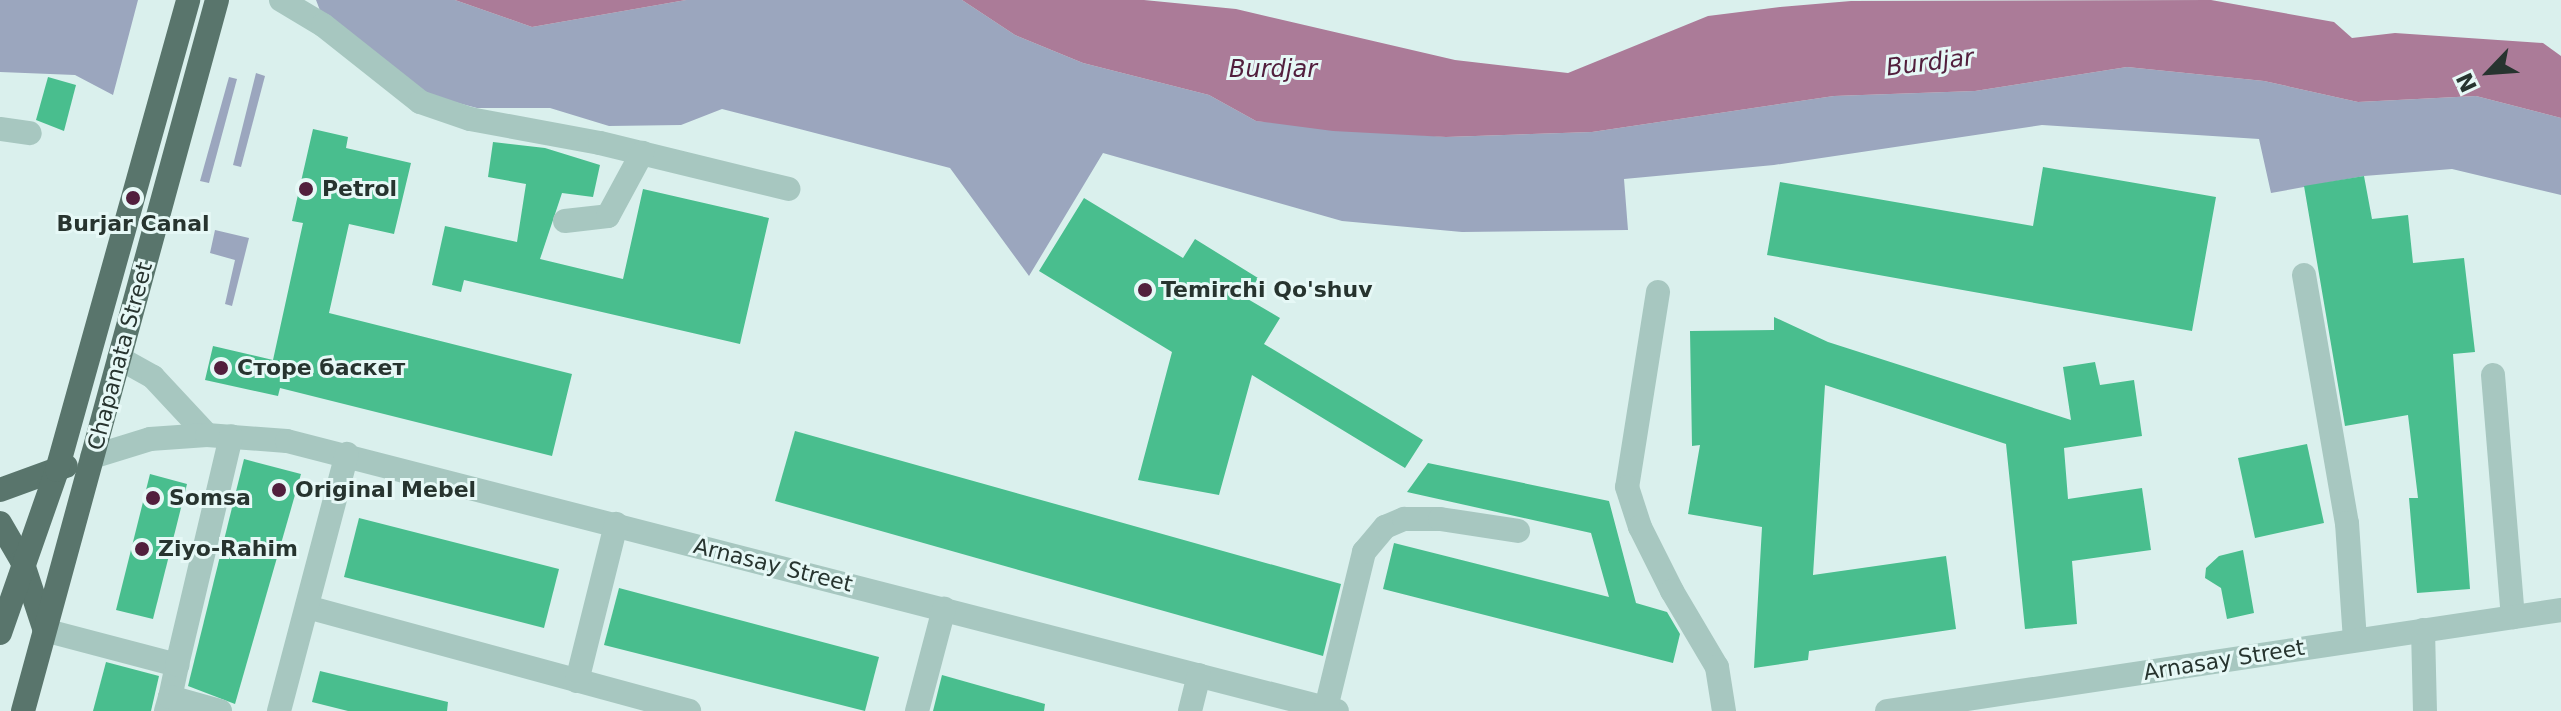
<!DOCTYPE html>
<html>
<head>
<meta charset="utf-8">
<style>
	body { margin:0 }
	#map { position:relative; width:2561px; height:711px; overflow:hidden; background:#daf0ed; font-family:"DejaVu Sans",sans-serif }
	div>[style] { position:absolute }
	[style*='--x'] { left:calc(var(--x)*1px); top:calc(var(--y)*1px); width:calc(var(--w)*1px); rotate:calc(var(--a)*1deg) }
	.green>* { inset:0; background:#9ba6be }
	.water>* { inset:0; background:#ab7b98 }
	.building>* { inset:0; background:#49be8e }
	.minor>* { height:24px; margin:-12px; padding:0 12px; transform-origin:12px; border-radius:12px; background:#a7c7c0 }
	.major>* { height:24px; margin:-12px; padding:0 12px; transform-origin:12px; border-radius:12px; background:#59756c }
	.dots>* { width:22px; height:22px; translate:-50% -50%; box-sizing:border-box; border:4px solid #e6f8f6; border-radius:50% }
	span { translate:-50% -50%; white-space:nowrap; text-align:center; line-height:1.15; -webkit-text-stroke:6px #e6f8f6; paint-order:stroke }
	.poi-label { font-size:22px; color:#27342f; font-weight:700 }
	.left { translate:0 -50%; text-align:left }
	.street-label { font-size:22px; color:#27342f }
	.water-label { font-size:24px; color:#521f3d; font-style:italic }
	.north { position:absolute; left:2449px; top:32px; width:80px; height:80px; -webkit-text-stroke:6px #e6f8f6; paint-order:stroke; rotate:245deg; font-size:22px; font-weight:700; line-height:32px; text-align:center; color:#27342f }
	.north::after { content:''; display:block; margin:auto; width:28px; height:36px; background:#27342f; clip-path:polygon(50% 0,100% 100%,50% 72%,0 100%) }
</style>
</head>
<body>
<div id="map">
	<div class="green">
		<div style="clip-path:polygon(0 0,138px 0,113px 95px,75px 75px,0 72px)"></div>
		<div style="clip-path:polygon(316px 0,455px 0,532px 27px,686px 0,962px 0,1015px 35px,1083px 63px,1209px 95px,1256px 121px,1446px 137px,1592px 132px,1834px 96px,1975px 91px,2127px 67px,2264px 81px,2358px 102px,2476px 96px,2561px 118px,2561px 195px,2452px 169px,2364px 176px,2271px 193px,2259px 139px,2042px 125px,1774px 165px,1624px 179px,1628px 230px,1462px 232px,1342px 221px,1103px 153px,1029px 276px,950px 168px,722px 109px,681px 125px,609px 126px,550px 108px,477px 108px,424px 94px,321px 13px)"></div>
		<div style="clip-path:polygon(256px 73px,265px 76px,241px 167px,233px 165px)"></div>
		<div style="clip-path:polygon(229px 77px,237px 79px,209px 183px,200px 181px)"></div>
		<div style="clip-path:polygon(215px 230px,249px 238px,232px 306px,225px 304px,235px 260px,210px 253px)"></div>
	</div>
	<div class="water">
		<div style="clip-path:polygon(455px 0,686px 0,532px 27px)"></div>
		<div style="clip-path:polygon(962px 0,1144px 0,1236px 9px,1455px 60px,1568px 73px,1708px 16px,1780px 7px,1851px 1px,2211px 0,2334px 22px,2352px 38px,2395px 33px,2543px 43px,2561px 56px,2561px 118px,2476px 96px,2358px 102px,2264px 81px,2127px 67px,1975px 91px,1834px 96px,1592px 132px,1446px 137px,1333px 131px,1256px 121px,1209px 95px,1083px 63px,1015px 35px)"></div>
	</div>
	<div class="building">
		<div style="clip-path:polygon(48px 77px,76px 85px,64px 131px,36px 120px)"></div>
		<div style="clip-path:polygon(313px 129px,348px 137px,346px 148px,411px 163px,394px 234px,349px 224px,329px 313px,572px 374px,552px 456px,280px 388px,278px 396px,205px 380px,213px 346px,273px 360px,303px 223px,292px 221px)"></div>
		<div style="clip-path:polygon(493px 142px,545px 148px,600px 165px,593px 197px,562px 193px,540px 259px,623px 279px,643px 189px,769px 218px,740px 344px,464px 280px,461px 292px,432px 285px,445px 226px,517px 242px,526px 184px,488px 177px)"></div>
		<div style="clip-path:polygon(2043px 167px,2216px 197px,2192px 331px,1767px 255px,1780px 182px,2033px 226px)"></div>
		<div style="clip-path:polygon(2364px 176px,2372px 219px,2408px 215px,2413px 263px,2464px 258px,2475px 352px,2453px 354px,2470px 589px,2417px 593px,2409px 498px,2418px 498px,2408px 415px,2345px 426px,2304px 186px)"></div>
		<div style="clip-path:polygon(1084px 198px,1183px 258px,1195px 239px,1258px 278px,1246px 298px,1280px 318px,1264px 344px,1423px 440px,1405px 468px,1252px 375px,1219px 495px,1138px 480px,1172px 352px,1039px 271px)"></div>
		<div style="clip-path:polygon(1774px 317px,1828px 342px,2071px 420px,2063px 367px,2095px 362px,2100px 385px,2134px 380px,2142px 436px,2064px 448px,2068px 499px,2142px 488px,2151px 550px,2072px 561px,2077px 624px,2025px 629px,2006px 444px,1825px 385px,1813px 575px,1946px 556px,1956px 629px,1809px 651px,1808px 660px,1754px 668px,1762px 527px,1688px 514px,1700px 445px,1692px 446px,1690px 331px,1774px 330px)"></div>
		<div style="clip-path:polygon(795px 431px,1341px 584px,1323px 656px,775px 501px)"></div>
		<div style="clip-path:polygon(2307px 444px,2324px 523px,2255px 538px,2238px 458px)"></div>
		<div style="clip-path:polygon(244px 459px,301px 474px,235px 704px,188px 686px)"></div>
		<div style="clip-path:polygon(1428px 463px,1609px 501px,1636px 603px,1667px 612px,1680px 634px,1673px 663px,1383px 589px,1394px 543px,1609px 597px,1591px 533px,1407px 492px)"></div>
		<div style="clip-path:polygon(150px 474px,187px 484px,153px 619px,116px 610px)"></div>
		<div style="clip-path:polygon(359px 518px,559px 569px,544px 628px,344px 577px)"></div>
		<div style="clip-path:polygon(2243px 550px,2254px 613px,2227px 619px,2221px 588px,2205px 578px,2206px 568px,2219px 556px)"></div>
		<div style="clip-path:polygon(619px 588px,879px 657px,865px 711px,604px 645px)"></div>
		<div style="clip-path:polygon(106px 662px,159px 676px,151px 711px,93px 711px)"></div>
		<div style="clip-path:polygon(320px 671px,448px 702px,447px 711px,348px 711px,312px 702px)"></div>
		<div style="clip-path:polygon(942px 675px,1045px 704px,1044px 711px,933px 711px)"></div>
	</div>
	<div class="minor">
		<div style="--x:281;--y:0;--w:49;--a:30.8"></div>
		<div style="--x:323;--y:25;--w:124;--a:38.4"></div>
		<div style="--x:420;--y:102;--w:53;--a:18.8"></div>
		<div style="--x:470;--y:119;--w:132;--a:10.5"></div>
		<div style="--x:600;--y:143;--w:194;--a:13.7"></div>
		<div style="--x:0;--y:129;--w:30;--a:8"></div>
		<div style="--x:565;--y:221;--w:43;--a:-6.6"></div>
		<div style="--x:608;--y:216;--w:72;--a:-61.6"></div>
		<div style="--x:2304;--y:275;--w:252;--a:80.2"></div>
		<div style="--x:2347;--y:523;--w:117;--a:86.1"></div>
		<div style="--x:1658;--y:292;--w:197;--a:99"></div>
		<div style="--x:1627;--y:487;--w:42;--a:72"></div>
		<div style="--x:1640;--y:527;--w:72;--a:63.4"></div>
		<div style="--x:1672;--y:591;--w:88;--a:59.4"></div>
		<div style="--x:1717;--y:667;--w:45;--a:81"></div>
		<div style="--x:119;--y:358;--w:39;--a:29"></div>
		<div style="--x:153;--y:377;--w:79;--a:47"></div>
		<div style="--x:2493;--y:375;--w:243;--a:85.3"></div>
		<div style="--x:92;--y:457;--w:61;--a:-17.2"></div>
		<div style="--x:150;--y:439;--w:57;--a:-4"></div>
		<div style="--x:207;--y:435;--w:80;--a:4.3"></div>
		<div style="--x:287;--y:441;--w:1084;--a:14.42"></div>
		<div style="--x:307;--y:607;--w:396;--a:15.2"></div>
		<div style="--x:44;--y:630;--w:138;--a:14.7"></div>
		<div style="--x:177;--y:665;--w:33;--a:102"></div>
		<div style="--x:2423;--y:630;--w:81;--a:88.6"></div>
		<div style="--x:177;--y:665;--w:235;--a:-76.7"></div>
		<div style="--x:577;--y:681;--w:162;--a:-76"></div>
		<div style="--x:1326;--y:708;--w:161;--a:-76.3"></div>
		<div style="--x:1364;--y:552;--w:33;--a:-50"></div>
		<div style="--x:1385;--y:527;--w:21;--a:-23"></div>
		<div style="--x:1404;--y:519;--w:36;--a:0"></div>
		<div style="--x:1440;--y:519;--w:79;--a:8.7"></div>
		<div style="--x:166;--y:711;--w:15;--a:-74"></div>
		<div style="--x:170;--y:697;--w:52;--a:15.6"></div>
		<div style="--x:279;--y:711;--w:266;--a:-75.2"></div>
		<div style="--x:917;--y:711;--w:106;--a:-75.2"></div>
		<div style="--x:1190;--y:711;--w:37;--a:-76"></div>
		<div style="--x:1887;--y:711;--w:682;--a:-8.52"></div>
	</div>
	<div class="major">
		<div style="--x:0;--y:490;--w:70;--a:-20"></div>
		<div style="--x:0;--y:523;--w:44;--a:59.9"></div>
		<div style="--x:22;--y:561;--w:71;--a:71.8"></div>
		<div style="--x:0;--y:633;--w:173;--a:-70.7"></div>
		<div style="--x:57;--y:470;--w:488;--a:-74.4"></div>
		<div style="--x:23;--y:711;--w:737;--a:-74.74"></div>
	</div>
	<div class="dots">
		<div style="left:306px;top:189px;background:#521f3d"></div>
		<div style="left:133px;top:198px;background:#521f3d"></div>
		<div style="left:1145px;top:290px;background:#521f3d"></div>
		<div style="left:221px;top:368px;background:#521f3d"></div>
		<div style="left:279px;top:490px;background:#521f3d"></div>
		<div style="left:153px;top:498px;background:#521f3d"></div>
		<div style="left:142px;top:549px;background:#521f3d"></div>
	</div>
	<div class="poi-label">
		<span class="left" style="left:322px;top:189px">Petrol</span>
		<span style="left:133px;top:224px">Burjar Canal</span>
		<span class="left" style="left:1161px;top:290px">Temirchi Qo'shuv</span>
		<span class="left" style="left:237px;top:368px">Сторе баскет</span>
		<span class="left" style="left:295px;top:490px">Original Mebel</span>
		<span class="left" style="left:169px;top:498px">Somsa</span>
		<span class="left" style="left:158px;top:549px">Ziyo-Rahim</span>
	</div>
	<div class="street-label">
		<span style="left:120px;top:356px;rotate:-75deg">Chapanata Street</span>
		<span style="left:773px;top:565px;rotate:14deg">Arnasay Street</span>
		<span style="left:2224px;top:660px;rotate:-9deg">Arnasay Street</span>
	</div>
	<div class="water-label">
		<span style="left:1930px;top:63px;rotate:-7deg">Burdjar</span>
		<span style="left:1273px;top:70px">Burdjar</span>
	</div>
	<div class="north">N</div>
</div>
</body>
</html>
